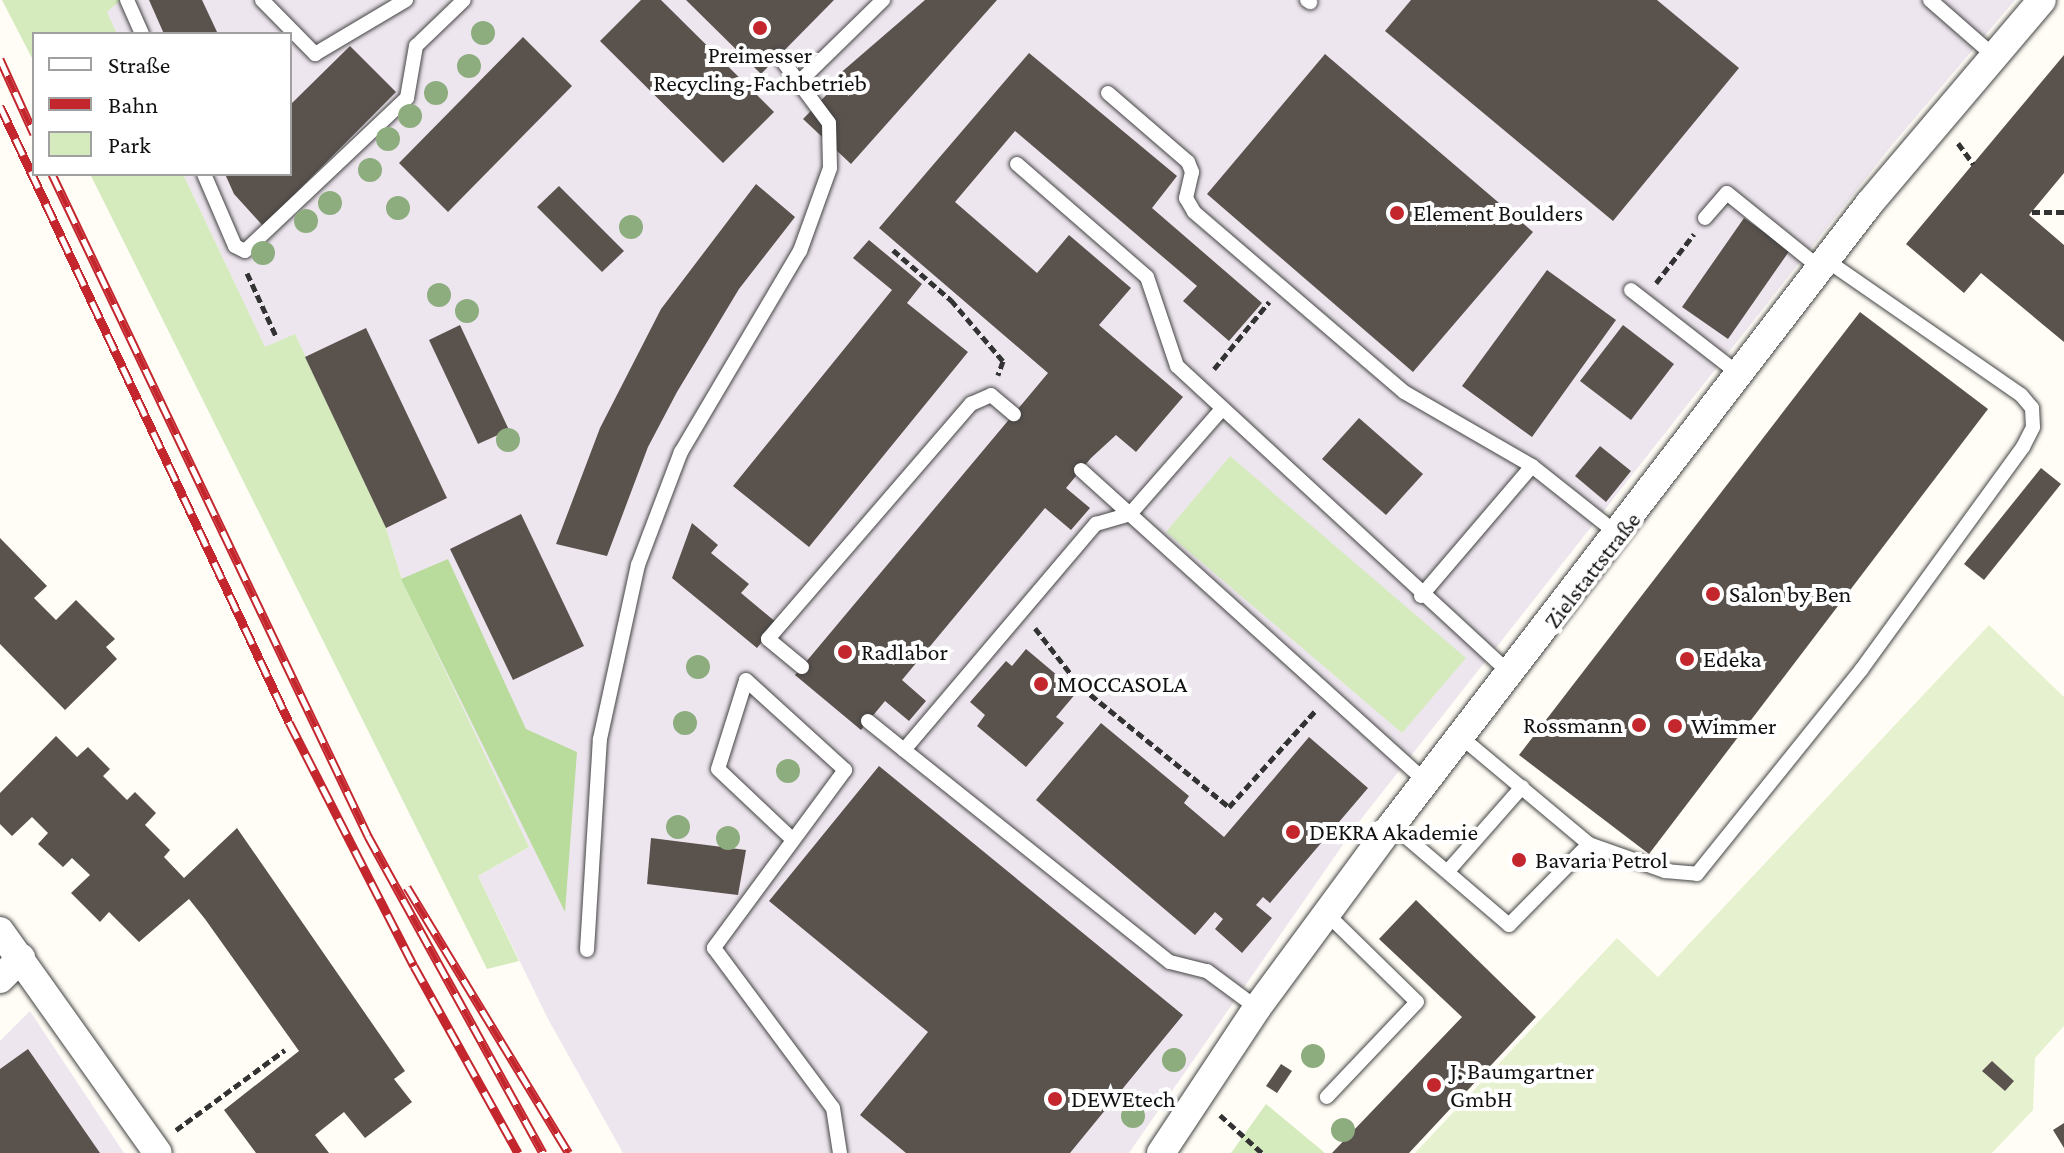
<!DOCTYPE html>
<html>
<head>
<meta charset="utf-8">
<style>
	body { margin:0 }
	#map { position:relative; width:2064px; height:1153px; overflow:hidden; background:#fffdf5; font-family:"Crimson Pro",serif }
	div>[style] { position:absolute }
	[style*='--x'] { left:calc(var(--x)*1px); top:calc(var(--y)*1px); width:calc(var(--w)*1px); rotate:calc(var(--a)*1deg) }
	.industrial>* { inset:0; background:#eee6ef }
	.green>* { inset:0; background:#d5ebbd }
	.forest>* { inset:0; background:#b9dc9c }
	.pitch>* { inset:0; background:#e6f2cf }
	.building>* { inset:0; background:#5a524d }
	.path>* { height:5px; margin-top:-2.5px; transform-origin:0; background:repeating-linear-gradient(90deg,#333 0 8px,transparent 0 12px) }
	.roads { filter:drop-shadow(0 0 2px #444) drop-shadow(0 0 2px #444) }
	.service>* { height:14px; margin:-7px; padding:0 7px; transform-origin:7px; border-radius:7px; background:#fff }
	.minor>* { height:28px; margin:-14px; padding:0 14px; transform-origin:14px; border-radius:14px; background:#fff }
	.rail>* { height:9px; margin-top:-4.5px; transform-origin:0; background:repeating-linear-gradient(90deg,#fff 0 18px,#c4262e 0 36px); box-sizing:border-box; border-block:2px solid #c4262e }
	.trees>* { width:24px; height:24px; margin:-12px; border-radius:50%; background:#8dad7f }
	.dots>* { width:22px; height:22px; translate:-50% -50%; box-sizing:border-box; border:4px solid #fff; border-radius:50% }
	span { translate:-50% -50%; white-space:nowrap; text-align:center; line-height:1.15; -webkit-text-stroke:8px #fff; paint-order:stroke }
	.poi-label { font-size:24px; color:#111 }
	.left { translate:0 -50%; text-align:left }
	.right { translate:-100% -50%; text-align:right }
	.street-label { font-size:24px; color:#111 }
	.legend { position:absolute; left:32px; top:32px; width:260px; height:144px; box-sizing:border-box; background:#fff; border:2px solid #a0a0a0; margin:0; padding:10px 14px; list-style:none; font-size:24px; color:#111 }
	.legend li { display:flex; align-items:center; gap:16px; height:40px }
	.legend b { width:40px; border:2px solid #a0a0a0 }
</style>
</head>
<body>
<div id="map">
	<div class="industrial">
		<div style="clip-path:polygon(101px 0,2015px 0,1892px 145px,1358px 823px,1129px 1153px,623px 1153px,548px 1019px,478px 876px,529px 847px,402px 580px,386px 528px,295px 335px,265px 348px,183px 174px,290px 174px,290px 34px,117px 34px)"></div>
		<div style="clip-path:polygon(30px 1011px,124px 1153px,0 1153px,0 1041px)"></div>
	</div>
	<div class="green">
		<div style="clip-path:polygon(2px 0,121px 0,107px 12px,117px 34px,34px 34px,34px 62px)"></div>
		<div style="clip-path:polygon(90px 174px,183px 174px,265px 347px,295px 334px,386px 528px,402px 580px,529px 847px,478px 876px,519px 961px,487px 969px)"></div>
		<div style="clip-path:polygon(1230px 456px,1466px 658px,1402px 733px,1166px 532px)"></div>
		<div style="clip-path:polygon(1266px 1104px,1325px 1153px,1231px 1153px)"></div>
	</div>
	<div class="forest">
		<div style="clip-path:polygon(448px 559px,526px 729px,577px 752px,565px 912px,401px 579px)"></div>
	</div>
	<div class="pitch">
		<div style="clip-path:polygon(1989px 625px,2064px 697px,2064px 1026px,2035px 1058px,2033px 1110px,1992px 1153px,1415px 1153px,1617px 938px,1658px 977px)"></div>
	</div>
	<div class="building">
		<div style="clip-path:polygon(149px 0,202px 0,218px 34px,164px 34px)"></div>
		<div style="clip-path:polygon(641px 0,661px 0,774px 112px,723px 163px,600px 41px)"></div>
		<div style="clip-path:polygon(686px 0,834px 0,761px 74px)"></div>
		<div style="clip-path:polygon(925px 0,997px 0,851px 164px,803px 119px,835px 86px,830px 82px)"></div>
		<div style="clip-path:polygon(1411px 0,1657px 0,1739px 68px,1613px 221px,1385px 31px)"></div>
		<div style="clip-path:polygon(523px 37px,572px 86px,448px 212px,399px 163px)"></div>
		<div style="clip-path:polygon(350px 46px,396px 92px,263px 226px,234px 194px,225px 174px,290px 174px,290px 105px)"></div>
		<div style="clip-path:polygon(1029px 53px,1177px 176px,1152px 208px,1262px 303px,1229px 341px,1183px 301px,1197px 286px,1015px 131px,955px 202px,1037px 273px,1069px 235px,1131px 288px,1099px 325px,1183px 397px,1136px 452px,1116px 435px,1091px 458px,1066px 488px,1090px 508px,1071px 530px,1045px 508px,902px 680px,926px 701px,909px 721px,885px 701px,861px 730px,795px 675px,1048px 373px,879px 228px)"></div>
		<div style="clip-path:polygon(1325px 54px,1533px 232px,1413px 372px,1207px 194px)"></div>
		<div style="clip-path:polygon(2064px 55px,2064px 173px,2029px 215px,2064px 245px,2064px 342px,1981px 273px,1964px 293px,1906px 244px)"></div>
		<div style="clip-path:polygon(756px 184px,795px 217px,739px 289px,677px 392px,648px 447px,607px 556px,556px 544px,600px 428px,661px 309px)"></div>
		<div style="clip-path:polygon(559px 186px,624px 251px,602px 272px,537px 207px)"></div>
		<div style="clip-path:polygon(1744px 218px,1790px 250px,1728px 339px,1682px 307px)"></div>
		<div style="clip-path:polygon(869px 240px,922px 284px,907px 303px,968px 352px,809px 547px,733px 486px,892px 290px,853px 258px)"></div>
		<div style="clip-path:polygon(1547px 270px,1616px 320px,1532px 437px,1462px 386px)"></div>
		<div style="clip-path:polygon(1860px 312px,1988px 409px,1649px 854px,1519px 755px)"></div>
		<div style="clip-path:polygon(460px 325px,509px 430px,478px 444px,429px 340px)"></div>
		<div style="clip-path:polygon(1623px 325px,1674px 364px,1631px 420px,1580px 381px)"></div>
		<div style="clip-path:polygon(366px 328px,447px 498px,386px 528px,305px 357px)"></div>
		<div style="clip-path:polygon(1359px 418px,1423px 474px,1386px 515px,1322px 459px)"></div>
		<div style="clip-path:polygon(1600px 446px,1631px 471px,1606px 502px,1575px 476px)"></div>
		<div style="clip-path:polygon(2041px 468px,2061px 484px,1984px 580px,1964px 564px)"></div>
		<div style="clip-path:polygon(521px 514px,584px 646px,513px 680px,450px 549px)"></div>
		<div style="clip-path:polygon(692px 523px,718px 545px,711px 553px,749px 584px,741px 593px,777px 623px,757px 648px,672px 578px)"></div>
		<div style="clip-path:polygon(0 538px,47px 586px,34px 598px,56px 620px,76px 600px,115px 639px,106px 647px,117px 659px,65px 710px,0 644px)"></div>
		<div style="clip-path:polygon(1026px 649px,1077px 692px,1056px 717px,1064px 723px,1026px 767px,977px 726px,985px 715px,970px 702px,1006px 661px,1012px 666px)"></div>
		<div style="clip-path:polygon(1101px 723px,1189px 796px,1184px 803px,1224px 837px,1309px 737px,1368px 788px,1270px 903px,1263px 897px,1256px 905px,1272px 918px,1242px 953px,1215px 929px,1223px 919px,1215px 912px,1195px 935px,1036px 800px)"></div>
		<div style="clip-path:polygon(56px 736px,77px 757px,88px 747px,110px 769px,103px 776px,127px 800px,135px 792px,156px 813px,145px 825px,170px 850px,164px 857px,184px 878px,237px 828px,405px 1071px,394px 1079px,412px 1102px,365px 1138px,344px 1112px,315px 1135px,329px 1153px,256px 1153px,224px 1110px,299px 1051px,205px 919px,189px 899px,139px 942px,109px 912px,100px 922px,71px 893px,90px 875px,72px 858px,63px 867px,38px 844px,48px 833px,32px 817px,12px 836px,0 824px,0 793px)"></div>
		<div style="clip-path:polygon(879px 766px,1183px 1015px,1070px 1153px,906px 1153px,860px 1115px,928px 1032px,769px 901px)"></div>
		<div style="clip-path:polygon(651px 838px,746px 850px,738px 895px,647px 884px)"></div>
		<div style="clip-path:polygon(1416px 900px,1536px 1017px,1409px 1153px,1332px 1153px,1462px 1017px,1379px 939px)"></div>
		<div style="clip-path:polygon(28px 1049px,100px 1153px,0 1153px,0 1069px)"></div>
		<div style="clip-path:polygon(1992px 1061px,2014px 1081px,2005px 1091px,1982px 1071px)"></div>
		<div style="clip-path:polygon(1281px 1064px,1292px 1071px,1277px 1093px,1266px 1086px)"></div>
		<div style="clip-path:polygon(2064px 1123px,2064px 1148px,2053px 1130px)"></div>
	</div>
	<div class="path">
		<div style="--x:1958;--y:143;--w:26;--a:54"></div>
		<div style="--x:2032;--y:212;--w:32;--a:0"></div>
		<div style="--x:893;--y:250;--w:77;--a:40.8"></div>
		<div style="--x:951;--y:300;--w:80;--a:49.6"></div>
		<div style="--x:1003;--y:361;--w:15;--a:110"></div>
		<div style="--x:247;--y:273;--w:69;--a:65.3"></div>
		<div style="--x:1656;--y:283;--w:62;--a:-52.2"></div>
		<div style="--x:1214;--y:369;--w:87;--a:-50.6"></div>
		<div style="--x:1035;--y:628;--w:75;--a:52.1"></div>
		<div style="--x:1081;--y:687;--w:191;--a:39"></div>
		<div style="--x:1229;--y:807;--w:129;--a:-48.1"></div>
		<div style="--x:1220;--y:1115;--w:57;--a:42.1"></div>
		<div style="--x:176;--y:1130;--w:135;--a:-36.3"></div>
	</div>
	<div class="roads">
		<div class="service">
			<div style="--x:127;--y:0;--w:37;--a:66"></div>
			<div style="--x:262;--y:0;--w:76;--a:45.5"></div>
			<div style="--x:315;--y:54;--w:106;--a:-30.7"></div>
			<div style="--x:1307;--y:0;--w:4;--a:34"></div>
			<div style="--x:1930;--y:0;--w:85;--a:41.2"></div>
			<div style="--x:801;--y:80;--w:115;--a:-44.3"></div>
			<div style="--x:1108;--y:93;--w:106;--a:40.8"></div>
			<div style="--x:1188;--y:162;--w:11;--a:68"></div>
			<div style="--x:1192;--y:172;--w:27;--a:103"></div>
			<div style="--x:1186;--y:198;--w:16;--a:60"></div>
			<div style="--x:1194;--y:212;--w:277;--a:40.6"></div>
			<div style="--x:1404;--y:392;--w:148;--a:30"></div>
			<div style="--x:1532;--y:466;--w:111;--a:38.4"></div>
			<div style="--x:1017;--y:164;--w:172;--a:41"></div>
			<div style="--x:1147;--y:277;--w:94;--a:71.4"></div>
			<div style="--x:1177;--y:366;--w:454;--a:42.7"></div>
			<div style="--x:204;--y:174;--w:78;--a:66.7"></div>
			<div style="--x:235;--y:246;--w:11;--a:27"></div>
			<div style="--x:245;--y:251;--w:223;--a:-43.4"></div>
			<div style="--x:407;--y:98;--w:53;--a:-80.2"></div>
			<div style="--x:416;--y:46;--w:66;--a:-43.8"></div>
			<div style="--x:1705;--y:218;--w:33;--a:-49"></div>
			<div style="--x:1727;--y:193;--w:119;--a:38.9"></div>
			<div style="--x:1631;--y:290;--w:138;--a:37.9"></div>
			<div style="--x:1081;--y:470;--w:465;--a:42.1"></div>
			<div style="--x:1421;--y:596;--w:171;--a:-49.5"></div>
			<div style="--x:802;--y:667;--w:44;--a:-140.5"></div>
			<div style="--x:768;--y:639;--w:311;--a:-49.2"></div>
			<div style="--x:971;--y:404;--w:22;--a:-24"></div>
			<div style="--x:991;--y:395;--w:30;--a:40"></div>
			<div style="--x:868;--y:721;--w:46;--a:38.9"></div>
			<div style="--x:904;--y:750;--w:297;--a:-49.7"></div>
			<div style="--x:1096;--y:524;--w:35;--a:-16"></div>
			<div style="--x:1130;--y:514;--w:140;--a:-48.8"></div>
			<div style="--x:1461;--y:737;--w:167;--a:39.9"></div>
			<div style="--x:1589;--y:844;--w:81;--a:19.6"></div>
			<div style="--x:1665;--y:871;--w:32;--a:5"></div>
			<div style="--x:1697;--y:874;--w:262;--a:-51.2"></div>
			<div style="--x:1861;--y:670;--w:276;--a:-54"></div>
			<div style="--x:2023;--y:447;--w:22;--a:-63"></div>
			<div style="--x:2033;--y:427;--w:19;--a:-93"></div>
			<div style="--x:2032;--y:408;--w:17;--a:-130"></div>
			<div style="--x:2021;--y:395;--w:237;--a:-145.3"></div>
			<div style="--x:904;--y:750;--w:340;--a:38.6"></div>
			<div style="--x:1170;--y:962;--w:38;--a:14"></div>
			<div style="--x:1207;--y:971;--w:62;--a:36.5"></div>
			<div style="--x:1392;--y:825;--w:154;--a:40.5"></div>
			<div style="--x:1509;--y:925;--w:114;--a:-45.4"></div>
			<div style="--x:791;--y:838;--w:100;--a:-136.6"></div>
			<div style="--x:718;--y:769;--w:93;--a:-72.5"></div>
			<div style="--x:746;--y:680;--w:134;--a:42.3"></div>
			<div style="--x:845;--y:770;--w:221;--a:126.4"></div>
			<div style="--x:714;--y:948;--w:199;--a:53.4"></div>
			<div style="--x:833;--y:1108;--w:46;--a:81.2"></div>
			<div style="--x:1448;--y:871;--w:112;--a:-48.6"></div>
			<div style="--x:1326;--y:913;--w:127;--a:44.4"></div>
			<div style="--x:1417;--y:1002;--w:131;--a:133.5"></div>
			<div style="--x:587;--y:950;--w:211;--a:-86.5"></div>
			<div style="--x:600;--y:739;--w:178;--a:-77.7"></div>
			<div style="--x:638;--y:565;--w:121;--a:-69.2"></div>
			<div style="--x:681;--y:452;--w:234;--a:-59.4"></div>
			<div style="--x:800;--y:251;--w:88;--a:-70.1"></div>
			<div style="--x:830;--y:168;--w:45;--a:-91.3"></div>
			<div style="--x:829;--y:123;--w:84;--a:-126.7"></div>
		</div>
		<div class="minor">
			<div style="--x:0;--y:931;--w:272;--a:54.6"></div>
			<div style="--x:0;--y:979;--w:30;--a:-45"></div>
			<div style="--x:1161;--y:1153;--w:174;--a:-56.5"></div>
			<div style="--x:1257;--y:1008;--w:227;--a:-53.6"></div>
			<div style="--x:1392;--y:825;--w:783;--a:-52.47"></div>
			<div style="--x:1869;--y:204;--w:267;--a:-49.7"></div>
		</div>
	</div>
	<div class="rail">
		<div style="--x:0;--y:59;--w:82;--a:65.6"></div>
		<div style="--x:0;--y:106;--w:680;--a:64.87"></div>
		<div style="--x:289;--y:722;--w:274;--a:62.9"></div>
		<div style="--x:414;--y:966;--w:214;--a:60.9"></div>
		<div style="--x:52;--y:174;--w:734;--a:64.48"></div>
		<div style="--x:368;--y:836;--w:362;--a:61.1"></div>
		<div style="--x:407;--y:887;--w:311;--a:58.7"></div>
	</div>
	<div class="trees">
		<div style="left:483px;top:33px"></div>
		<div style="left:469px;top:66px"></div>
		<div style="left:436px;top:93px"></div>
		<div style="left:410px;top:116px"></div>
		<div style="left:388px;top:139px"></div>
		<div style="left:370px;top:170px"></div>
		<div style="left:330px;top:203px"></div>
		<div style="left:398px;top:208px"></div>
		<div style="left:306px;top:221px"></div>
		<div style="left:631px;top:227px"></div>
		<div style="left:263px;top:253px"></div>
		<div style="left:439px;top:295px"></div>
		<div style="left:467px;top:311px"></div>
		<div style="left:508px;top:440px"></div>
		<div style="left:698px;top:667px"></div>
		<div style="left:685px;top:723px"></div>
		<div style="left:788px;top:771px"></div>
		<div style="left:678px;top:827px"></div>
		<div style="left:728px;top:838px"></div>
		<div style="left:1313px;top:1056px"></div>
		<div style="left:1174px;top:1060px"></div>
		<div style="left:1133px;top:1116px"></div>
		<div style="left:1343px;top:1130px"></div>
	</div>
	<div class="dots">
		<div style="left:760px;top:28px;background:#c4262e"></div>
		<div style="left:1397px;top:213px;background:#c4262e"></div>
		<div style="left:1713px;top:594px;background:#c4262e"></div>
		<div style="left:845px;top:652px;background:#c4262e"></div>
		<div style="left:1687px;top:659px;background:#c4262e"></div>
		<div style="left:1041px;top:684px;background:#c4262e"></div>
		<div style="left:1639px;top:725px;background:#c4262e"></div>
		<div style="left:1675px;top:726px;background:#c4262e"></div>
		<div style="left:1293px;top:832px;background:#c4262e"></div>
		<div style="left:1519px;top:860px;background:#c4262e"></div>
		<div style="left:1434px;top:1085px;background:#c4262e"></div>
		<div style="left:1055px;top:1099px;background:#c4262e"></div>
	</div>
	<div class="poi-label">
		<span style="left:760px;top:69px">Preimesser<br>Recycling-Fachbetrieb</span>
		<span class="left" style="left:1413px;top:213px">Element Boulders</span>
		<span class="left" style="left:1729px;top:594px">Salon by Ben</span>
		<span class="left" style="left:861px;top:652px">Radlabor</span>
		<span class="left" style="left:1703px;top:659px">Edeka</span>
		<span class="left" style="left:1057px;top:684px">MOCCASOLA</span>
		<span class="right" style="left:1623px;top:725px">Rossmann</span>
		<span class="left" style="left:1691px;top:726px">Wimmer</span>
		<span class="left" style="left:1309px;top:832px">DEKRA Akademie</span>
		<span class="left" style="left:1535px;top:860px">Bavaria Petrol</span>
		<span class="left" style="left:1450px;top:1085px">J. Baumgartner<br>GmbH</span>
		<span class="left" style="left:1071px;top:1099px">DEWEtech</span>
	</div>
	<div class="street-label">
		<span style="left:1592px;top:570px;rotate:-52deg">Zielstattstraße</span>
	</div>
	<ul class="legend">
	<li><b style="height:10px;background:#fff"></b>Straße</li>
	<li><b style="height:10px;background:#c4262e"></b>Bahn</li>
	<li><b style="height:22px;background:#d5ebbd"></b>Park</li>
	</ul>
</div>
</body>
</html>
